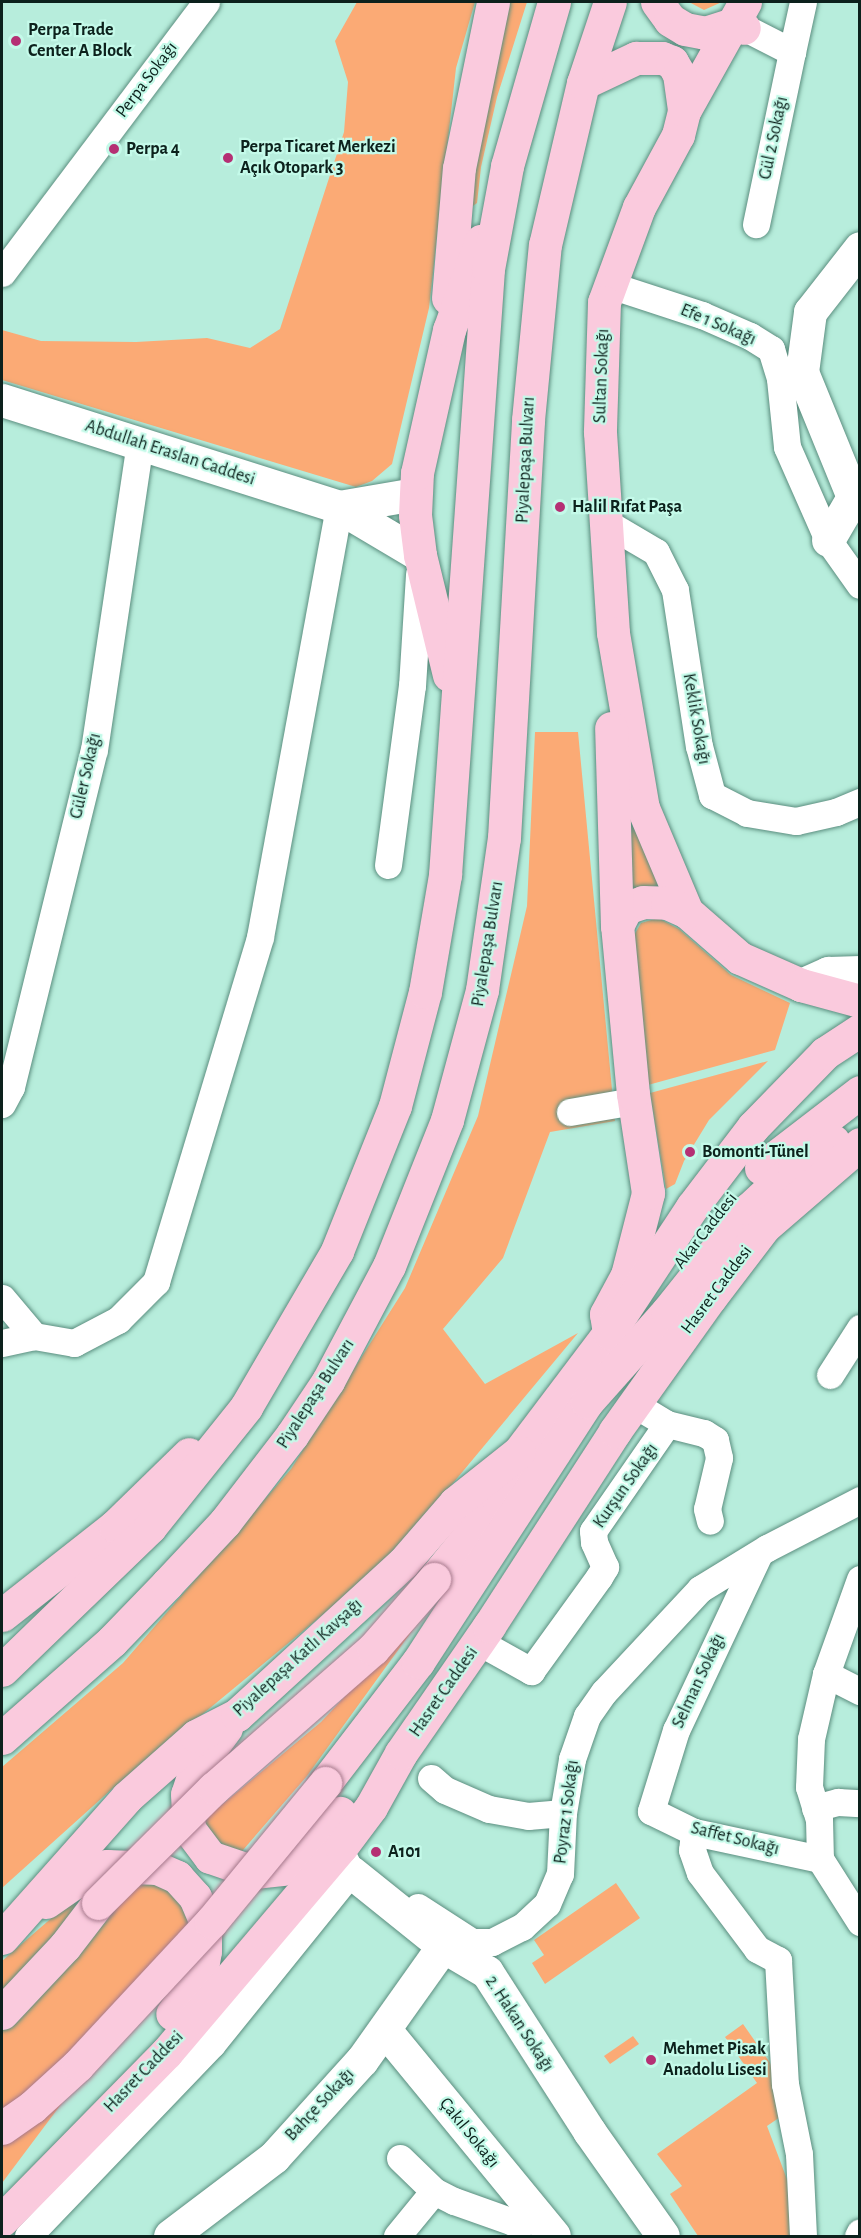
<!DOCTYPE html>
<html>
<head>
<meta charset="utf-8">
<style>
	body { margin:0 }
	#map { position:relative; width:861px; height:2238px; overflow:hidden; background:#b7eddc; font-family:"Alegreya Sans",sans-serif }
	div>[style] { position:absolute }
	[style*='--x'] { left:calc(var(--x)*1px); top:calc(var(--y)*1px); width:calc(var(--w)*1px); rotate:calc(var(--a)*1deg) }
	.green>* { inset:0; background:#fbaa75 }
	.roads { filter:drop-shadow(0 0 2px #5b8e7f) drop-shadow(0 0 2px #5b8e7f) }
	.street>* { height:27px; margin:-13.5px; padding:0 13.5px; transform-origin:13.5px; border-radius:13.5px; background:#fff }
	.secondary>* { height:33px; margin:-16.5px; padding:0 16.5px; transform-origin:16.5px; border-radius:16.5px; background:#fff }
	.primary>* { height:33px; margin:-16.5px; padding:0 16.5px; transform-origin:16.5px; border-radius:16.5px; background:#facadd }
	.bridges { filter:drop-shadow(0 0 2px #a5788b) drop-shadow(0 0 2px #a5788b) }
	.primary-bridge>* { height:33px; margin:-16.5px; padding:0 16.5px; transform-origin:16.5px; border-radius:16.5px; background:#facadd }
	.dots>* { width:16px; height:16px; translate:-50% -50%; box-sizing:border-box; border:3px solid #c4fae9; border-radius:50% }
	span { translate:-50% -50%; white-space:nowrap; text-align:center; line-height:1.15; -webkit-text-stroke:4.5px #c4fae9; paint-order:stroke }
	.poi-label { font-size:18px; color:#0c211c; font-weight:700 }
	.left { translate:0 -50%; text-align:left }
	.street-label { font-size:18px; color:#0c211c }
	.frame { position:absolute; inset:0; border:3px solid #0c211c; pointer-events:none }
</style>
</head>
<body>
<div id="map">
	<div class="green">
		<div style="clip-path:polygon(357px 2px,475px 2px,456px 68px,429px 308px,392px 464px,372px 481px,356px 487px,2px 380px,2px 330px,41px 341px,136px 342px,207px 338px,250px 348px,280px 329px,344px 132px,348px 82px,335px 41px)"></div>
		<div style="clip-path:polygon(507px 2px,527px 2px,497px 97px,481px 167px,477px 203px,473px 206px,468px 200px)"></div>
		<div style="clip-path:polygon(689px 2px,722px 2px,704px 10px)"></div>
		<div style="clip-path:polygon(535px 732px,578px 732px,615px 1121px,550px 1132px,503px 1258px,443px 1329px,485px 1384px,578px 1333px,389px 1560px,112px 1789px,2px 1888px,2px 1767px,123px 1663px,291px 1469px,405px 1288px,478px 1116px,527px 906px)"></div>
		<div style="clip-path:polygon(629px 822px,632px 823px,660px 887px,627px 891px)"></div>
		<div style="clip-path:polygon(658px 918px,679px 929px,731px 975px,790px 1003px,775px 1050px,648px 1085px,633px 937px,641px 923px)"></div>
		<div style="clip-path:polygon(768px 1061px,709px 1120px,684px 1161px,675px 1184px,666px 1189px,650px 1093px)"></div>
		<div style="clip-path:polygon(430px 1606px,307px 1776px,237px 1857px,199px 1824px,321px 1722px)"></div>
		<div style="clip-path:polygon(100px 1876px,170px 1882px,194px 1927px,2px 2183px,2px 1961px)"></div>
		<div style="clip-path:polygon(616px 1883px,640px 1918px,545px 1984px,532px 1963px,544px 1955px,534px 1940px)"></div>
		<div style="clip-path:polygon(743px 2024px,785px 2084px,789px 2111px,767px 2126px,791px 2190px,790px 2236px,698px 2236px,670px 2194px,682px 2186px,657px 2154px,757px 2083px,725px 2037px)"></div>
		<div style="clip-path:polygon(633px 2036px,639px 2044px,610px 2064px,604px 2056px)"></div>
	</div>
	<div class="roads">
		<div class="street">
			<div style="--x:753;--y:32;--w:44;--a:27.1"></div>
			<div style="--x:792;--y:52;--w:176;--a:101.8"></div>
			<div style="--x:792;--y:52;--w:51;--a:-77.6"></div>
			<div style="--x:2;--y:273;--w:339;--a:-53"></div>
			<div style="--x:610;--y:285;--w:97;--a:18.1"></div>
			<div style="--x:702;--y:315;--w:52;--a:23.6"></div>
			<div style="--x:750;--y:336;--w:25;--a:32"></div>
			<div style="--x:771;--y:349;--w:31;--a:73"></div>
			<div style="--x:780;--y:379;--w:68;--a:84.1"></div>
			<div style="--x:787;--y:447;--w:102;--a:66.2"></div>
			<div style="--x:828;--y:540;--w:55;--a:54.6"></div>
			<div style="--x:605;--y:522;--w:59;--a:30.5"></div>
			<div style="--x:656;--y:552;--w:42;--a:63.4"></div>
			<div style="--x:675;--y:590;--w:158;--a:81.3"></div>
			<div style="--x:699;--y:746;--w:51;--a:75.1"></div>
			<div style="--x:712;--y:795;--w:39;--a:27"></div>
			<div style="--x:747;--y:813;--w:50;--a:9.3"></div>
			<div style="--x:796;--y:821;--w:41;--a:-12.7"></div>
			<div style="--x:836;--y:812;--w:26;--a:-23"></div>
			<div style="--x:388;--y:865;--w:181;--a:-82.4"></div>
			<div style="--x:412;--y:686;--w:112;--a:-86.4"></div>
			<div style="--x:2;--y:1104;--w:19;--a:-62"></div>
			<div style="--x:11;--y:1087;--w:347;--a:-76.2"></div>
			<div style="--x:94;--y:750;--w:311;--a:-81.5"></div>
			<div style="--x:570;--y:1112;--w:65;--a:-9.8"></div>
			<div style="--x:2;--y:1298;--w:50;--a:49.9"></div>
			<div style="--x:34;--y:1336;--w:41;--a:9.9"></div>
			<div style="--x:74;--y:1343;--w:50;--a:-27.6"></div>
			<div style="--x:118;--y:1320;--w:54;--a:-45"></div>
			<div style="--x:156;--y:1282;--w:360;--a:-73.2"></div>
			<div style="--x:260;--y:937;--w:437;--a:-79.6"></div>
			<div style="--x:2;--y:1343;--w:33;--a:-12"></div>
			<div style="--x:830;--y:1375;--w:56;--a:-57.4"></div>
			<div style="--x:667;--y:1424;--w:38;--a:14"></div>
			<div style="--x:704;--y:1433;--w:13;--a:32"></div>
			<div style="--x:715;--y:1440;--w:18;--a:77"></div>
			<div style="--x:719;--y:1458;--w:52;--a:103.2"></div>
			<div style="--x:707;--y:1509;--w:12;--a:76"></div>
			<div style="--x:758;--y:1556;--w:192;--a:115.2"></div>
			<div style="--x:676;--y:1730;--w:85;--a:107.2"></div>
			<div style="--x:651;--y:1811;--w:48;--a:26"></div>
			<div style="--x:694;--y:1832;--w:129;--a:12.1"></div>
			<div style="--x:860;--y:1579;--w:101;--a:109.7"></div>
			<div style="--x:826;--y:1674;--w:67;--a:103"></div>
			<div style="--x:811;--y:1739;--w:48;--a:92.4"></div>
			<div style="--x:809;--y:1787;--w:34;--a:73"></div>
			<div style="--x:819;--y:1819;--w:40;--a:88.6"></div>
			<div style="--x:820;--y:1859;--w:75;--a:57.6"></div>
			<div style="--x:479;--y:1642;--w:60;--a:29.1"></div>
			<div style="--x:531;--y:1671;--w:116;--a:-54.1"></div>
			<div style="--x:599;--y:1577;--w:12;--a:-59"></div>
			<div style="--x:605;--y:1567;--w:27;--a:-114"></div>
			<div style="--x:594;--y:1542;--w:11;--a:-95"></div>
			<div style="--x:593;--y:1531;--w:130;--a:-55.3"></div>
			<div style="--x:667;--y:1424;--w:39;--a:-149"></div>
			<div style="--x:826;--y:1674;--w:38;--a:27"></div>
			<div style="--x:431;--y:1778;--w:18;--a:41"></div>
			<div style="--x:445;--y:1790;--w:48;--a:23.4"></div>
			<div style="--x:489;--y:1809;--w:40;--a:10"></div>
			<div style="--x:528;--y:1816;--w:35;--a:-5"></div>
			<div style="--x:815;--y:1808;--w:24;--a:-15"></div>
			<div style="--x:838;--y:1802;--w:22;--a:3"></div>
			<div style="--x:694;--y:1832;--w:18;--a:96"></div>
			<div style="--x:692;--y:1850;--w:24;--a:71"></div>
			<div style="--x:700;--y:1873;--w:95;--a:53.1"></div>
			<div style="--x:757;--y:1949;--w:24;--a:28"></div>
			<div style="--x:778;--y:1960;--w:124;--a:86.8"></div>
			<div style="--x:785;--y:2084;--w:71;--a:78.7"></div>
			<div style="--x:799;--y:2154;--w:82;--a:87.2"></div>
			<div style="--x:418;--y:1907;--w:64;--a:32.9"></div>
			<div style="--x:472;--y:1942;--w:20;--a:0"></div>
			<div style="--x:492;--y:1942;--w:34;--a:-27"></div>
			<div style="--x:522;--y:1927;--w:34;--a:-43"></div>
			<div style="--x:547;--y:1904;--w:33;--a:-67"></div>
			<div style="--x:560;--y:1874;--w:61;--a:-87.2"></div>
			<div style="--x:563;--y:1813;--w:55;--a:-80.5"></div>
			<div style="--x:572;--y:1759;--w:46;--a:-70.8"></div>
			<div style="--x:587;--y:1716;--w:29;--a:-55"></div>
			<div style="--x:604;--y:1692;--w:141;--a:-47"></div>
			<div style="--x:700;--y:1589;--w:79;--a:-31.5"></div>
			<div style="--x:767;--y:1548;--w:105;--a:-27.3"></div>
			<div style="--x:400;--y:2158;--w:47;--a:44.1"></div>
			<div style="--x:434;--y:2191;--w:22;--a:27"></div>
			<div style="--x:454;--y:2201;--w:63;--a:19.6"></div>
			<div style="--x:513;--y:2222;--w:26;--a:-4"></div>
			<div style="--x:28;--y:2236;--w:266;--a:-46.2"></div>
			<div style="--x:212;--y:2044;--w:221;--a:-51.1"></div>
			<div style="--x:351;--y:1872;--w:20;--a:-117"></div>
			<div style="--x:397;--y:2236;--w:58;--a:-50.6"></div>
			<div style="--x:858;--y:2236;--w:4;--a:-63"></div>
		</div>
		<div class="secondary">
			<div style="--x:2;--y:400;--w:354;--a:17.6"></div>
			<div style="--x:339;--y:507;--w:94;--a:30.7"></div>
			<div style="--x:339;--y:507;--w:77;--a:-9.7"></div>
			<div style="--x:828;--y:540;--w:50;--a:-59.8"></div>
			<div style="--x:853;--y:497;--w:135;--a:-112.2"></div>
			<div style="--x:802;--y:372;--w:61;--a:-82.4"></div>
			<div style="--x:810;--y:312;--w:81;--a:-52"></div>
			<div style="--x:801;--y:985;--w:30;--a:-24"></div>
			<div style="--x:828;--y:973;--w:32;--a:-2"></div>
			<div style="--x:351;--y:1872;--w:118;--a:38.8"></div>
			<div style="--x:443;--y:1946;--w:51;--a:30.6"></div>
			<div style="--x:487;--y:1972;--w:189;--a:57.3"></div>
			<div style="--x:589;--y:2131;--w:128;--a:54.8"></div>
			<div style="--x:385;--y:2030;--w:266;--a:50.6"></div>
			<div style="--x:170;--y:2236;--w:131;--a:-37.2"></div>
			<div style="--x:274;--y:2157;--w:131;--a:-47.8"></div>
			<div style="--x:362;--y:2060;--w:140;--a:-54.6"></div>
		</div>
		<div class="primary">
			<div style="--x:657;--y:2;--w:22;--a:54"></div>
			<div style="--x:670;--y:20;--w:17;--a:31"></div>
			<div style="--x:685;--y:29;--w:20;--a:11"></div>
			<div style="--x:705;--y:33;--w:32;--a:-18"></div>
			<div style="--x:735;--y:23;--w:10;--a:29"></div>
			<div style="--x:745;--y:2;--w:125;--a:119.2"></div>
			<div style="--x:684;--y:111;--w:25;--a:104"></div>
			<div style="--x:678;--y:135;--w:82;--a:118.4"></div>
			<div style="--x:639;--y:207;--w:101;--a:110.2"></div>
			<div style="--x:604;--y:302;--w:130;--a:91.8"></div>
			<div style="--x:600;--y:432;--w:201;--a:86.3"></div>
			<div style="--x:613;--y:633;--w:178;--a:80.3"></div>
			<div style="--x:643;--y:808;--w:113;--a:67.1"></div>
			<div style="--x:687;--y:912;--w:70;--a:41"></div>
			<div style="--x:740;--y:958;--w:67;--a:23.9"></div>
			<div style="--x:801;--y:985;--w:61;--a:15.2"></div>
			<div style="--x:583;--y:83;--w:59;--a:-25.3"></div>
			<div style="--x:636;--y:58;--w:26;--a:0"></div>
			<div style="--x:662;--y:58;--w:11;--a:22"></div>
			<div style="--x:672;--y:62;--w:14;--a:60"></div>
			<div style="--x:679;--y:74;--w:37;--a:82"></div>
			<div style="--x:448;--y:298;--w:130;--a:-85.2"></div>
			<div style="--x:459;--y:168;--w:169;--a:-78.4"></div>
			<div style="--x:449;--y:675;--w:123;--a:-103.6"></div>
			<div style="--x:420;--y:555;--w:40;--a:-97.1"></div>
			<div style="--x:415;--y:515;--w:42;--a:-87.3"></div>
			<div style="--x:417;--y:473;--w:147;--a:-77.4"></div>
			<div style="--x:449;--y:330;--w:95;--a:-70.2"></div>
			<div style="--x:617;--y:926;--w:20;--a:-63"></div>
			<div style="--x:626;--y:908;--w:18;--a:-19"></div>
			<div style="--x:643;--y:902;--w:24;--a:2"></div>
			<div style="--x:667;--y:903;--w:22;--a:24"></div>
			<div style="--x:761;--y:1168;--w:125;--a:-37.5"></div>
			<div style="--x:609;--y:1333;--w:19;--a:-99"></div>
			<div style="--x:606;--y:1314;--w:44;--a:-61.7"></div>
			<div style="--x:627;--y:1275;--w:85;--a:-75.6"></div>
			<div style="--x:648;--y:1193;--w:100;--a:-98.6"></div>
			<div style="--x:633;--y:1094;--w:169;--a:-95.4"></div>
			<div style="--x:617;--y:926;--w:198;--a:-91.7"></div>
			<div style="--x:434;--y:1579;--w:102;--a:-51"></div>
			<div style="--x:498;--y:1500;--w:52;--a:-66.4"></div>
			<div style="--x:519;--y:1452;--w:149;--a:-52.9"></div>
			<div style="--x:609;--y:1333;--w:151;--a:-56.6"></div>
			<div style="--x:692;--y:1207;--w:101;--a:-52.7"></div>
			<div style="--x:753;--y:1127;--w:103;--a:-45.8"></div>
			<div style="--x:825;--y:1053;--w:42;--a:-33.3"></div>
			<div style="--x:2;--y:1615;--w:144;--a:-38.2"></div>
			<div style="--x:115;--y:1526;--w:103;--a:-44.2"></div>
			<div style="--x:2;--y:1670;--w:206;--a:-44"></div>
			<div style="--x:150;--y:1527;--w:154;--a:-51.3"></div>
			<div style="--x:246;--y:1407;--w:181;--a:-59.7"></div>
			<div style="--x:337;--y:1251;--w:156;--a:-68.2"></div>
			<div style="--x:395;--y:1106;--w:118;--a:-75.3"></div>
			<div style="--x:425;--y:992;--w:119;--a:-80.3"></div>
			<div style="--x:445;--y:875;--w:608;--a:-85.94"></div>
			<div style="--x:488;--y:269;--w:105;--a:-79.5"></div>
			<div style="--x:507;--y:166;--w:171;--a:-74"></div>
			<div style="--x:226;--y:1728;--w:52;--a:126.4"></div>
			<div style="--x:195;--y:1770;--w:25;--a:108"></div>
			<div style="--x:187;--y:1794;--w:35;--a:87"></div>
			<div style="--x:189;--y:1829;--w:35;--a:53"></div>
			<div style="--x:210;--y:1857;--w:46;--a:18.8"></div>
			<div style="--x:254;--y:1872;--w:28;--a:-6"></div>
			<div style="--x:282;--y:1869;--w:46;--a:-38.9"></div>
			<div style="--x:318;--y:1840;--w:35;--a:-51"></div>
			<div style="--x:2;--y:1738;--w:147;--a:-41.4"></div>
			<div style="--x:112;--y:1641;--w:79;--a:-46"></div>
			<div style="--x:167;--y:1584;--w:85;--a:-46.9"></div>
			<div style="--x:225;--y:1522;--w:110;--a:-52.4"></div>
			<div style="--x:292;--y:1435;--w:65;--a:-56.3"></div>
			<div style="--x:328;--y:1381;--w:130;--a:-62.1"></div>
			<div style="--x:389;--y:1266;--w:157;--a:-68.3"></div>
			<div style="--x:447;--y:1120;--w:135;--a:-74.9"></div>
			<div style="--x:482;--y:990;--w:154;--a:-81.8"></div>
			<div style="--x:504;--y:838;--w:419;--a:-86.7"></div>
			<div style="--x:528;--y:420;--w:176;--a:-84.5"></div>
			<div style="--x:545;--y:245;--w:166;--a:-76.8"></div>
			<div style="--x:583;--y:83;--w:85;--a:-71.6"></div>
			<div style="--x:325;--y:1783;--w:153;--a:-52.5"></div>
			<div style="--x:418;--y:1662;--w:310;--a:-57"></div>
			<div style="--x:587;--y:1402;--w:120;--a:-48.4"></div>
			<div style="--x:667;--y:1312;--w:132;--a:-51.5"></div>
			<div style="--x:749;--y:1209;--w:62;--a:-43"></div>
			<div style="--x:794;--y:1167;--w:47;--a:-33.7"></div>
			<div style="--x:46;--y:1902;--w:39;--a:-35"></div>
			<div style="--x:78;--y:1880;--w:32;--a:-26"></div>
			<div style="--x:107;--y:1866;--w:50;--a:2.3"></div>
			<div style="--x:157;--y:1868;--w:22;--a:24"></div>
			<div style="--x:177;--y:1877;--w:27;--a:48"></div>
			<div style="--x:195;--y:1897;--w:25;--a:67"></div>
			<div style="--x:205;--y:1920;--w:31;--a:90"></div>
			<div style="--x:205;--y:1951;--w:23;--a:100"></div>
			<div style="--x:201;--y:1974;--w:49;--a:125.9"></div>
			<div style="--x:2;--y:1938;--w:188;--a:-48.4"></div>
			<div style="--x:127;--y:1797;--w:92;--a:-41.5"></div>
			<div style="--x:196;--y:1736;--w:46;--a:-27.1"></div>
			<div style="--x:237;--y:1715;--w:225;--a:-42.5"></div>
			<div style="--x:403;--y:1563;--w:79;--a:-49.1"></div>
			<div style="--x:455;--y:1503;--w:82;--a:-38.6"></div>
			<div style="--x:2;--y:2013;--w:92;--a:-46.8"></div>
			<div style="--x:65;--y:1946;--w:54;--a:-52.5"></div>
			<div style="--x:2;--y:2220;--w:235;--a:-45.5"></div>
			<div style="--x:167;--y:2052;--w:269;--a:-49.7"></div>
			<div style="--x:341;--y:1847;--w:50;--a:-53.1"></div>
			<div style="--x:371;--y:1807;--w:62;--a:-60.9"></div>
			<div style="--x:401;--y:1753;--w:155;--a:-55.3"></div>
			<div style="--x:489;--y:1626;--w:232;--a:-57.1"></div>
			<div style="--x:615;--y:1431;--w:163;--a:-54.5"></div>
			<div style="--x:710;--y:1298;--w:89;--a:-52.7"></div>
			<div style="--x:764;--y:1227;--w:127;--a:-40.8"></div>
		</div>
	</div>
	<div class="bridges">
		<div class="primary-bridge">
			<div style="--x:98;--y:1903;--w:163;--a:-44.8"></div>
			<div style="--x:214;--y:1788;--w:211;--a:-41.2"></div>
			<div style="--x:373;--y:1649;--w:93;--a:-48.9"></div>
			<div style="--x:2;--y:2128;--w:37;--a:-35"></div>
			<div style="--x:32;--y:2107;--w:62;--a:-42.4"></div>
			<div style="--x:78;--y:2065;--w:195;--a:-47.1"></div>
			<div style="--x:211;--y:1922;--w:180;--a:-50.6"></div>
		</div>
	</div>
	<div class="dots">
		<div style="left:16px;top:41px;background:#b53074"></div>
		<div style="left:114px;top:149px;background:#b53074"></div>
		<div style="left:228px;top:158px;background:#b53074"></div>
		<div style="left:560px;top:507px;background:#b53074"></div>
		<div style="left:690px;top:1152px;background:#b53074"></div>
		<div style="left:376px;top:1852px;background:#b53074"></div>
		<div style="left:651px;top:2060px;background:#b53074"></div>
	</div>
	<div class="poi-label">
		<span class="left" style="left:28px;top:41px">Perpa Trade<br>Center A Block</span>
		<span class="left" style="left:240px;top:158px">Perpa Ticaret Merkezi<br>Açık Otopark 3</span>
		<span class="left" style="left:126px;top:149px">Perpa 4</span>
		<span class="left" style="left:572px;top:507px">Halil Rıfat Paşa</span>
		<span class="left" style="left:702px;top:1152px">Bomonti-Tünel</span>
		<span class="left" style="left:388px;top:1852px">A101</span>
		<span class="left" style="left:663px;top:2060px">Mehmet Pisak<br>Anadolu Lisesi</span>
	</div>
	<div class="street-label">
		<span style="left:147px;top:80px;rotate:-53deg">Perpa Sokağı</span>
		<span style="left:774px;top:138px;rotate:-78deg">Gül 2 Sokağı</span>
		<span style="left:718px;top:325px;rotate:23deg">Efe 1 Sokağı</span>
		<span style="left:602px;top:376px;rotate:-88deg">Sultan Sokağı</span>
		<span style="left:170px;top:453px;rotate:18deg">Abdullah Eraslan Caddesi</span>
		<span style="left:526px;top:460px;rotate:-87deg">Piyalepaşa Bulvarı</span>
		<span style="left:696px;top:719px;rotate:80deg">Keklik Sokağı</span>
		<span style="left:86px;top:776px;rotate:-77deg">Güler Sokağı</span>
		<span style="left:488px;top:944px;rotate:-81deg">Piyalepaşa Bulvarı</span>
		<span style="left:706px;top:1231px;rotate:-52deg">Akar Caddesi</span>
		<span style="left:717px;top:1290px;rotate:-53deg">Hasret Caddesi</span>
		<span style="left:316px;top:1394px;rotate:-57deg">Piyalepaşa Bulvarı</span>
		<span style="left:626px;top:1486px;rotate:-55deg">Kurşun Sokağı</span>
		<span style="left:298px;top:1658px;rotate:-42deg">Piyalepaşa Katlı Kavşağı</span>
		<span style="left:699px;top:1681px;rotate:-65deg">Selman Sokağı</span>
		<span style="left:444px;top:1692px;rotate:-55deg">Hasret Caddesi</span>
		<span style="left:567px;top:1812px;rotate:-83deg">Poyraz 1 Sokağı</span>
		<span style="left:735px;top:1839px;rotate:14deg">Saffet Sokağı</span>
		<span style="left:519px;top:2024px;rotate:57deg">2. Hakan Sokağı</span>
		<span style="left:144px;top:2072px;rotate:-46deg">Hasret Caddesi</span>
		<span style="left:320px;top:2105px;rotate:-47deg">Bahçe Sokağı</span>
		<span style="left:469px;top:2133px;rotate:51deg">Çakıl Sokağı</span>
	</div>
	<div class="frame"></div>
</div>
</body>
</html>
